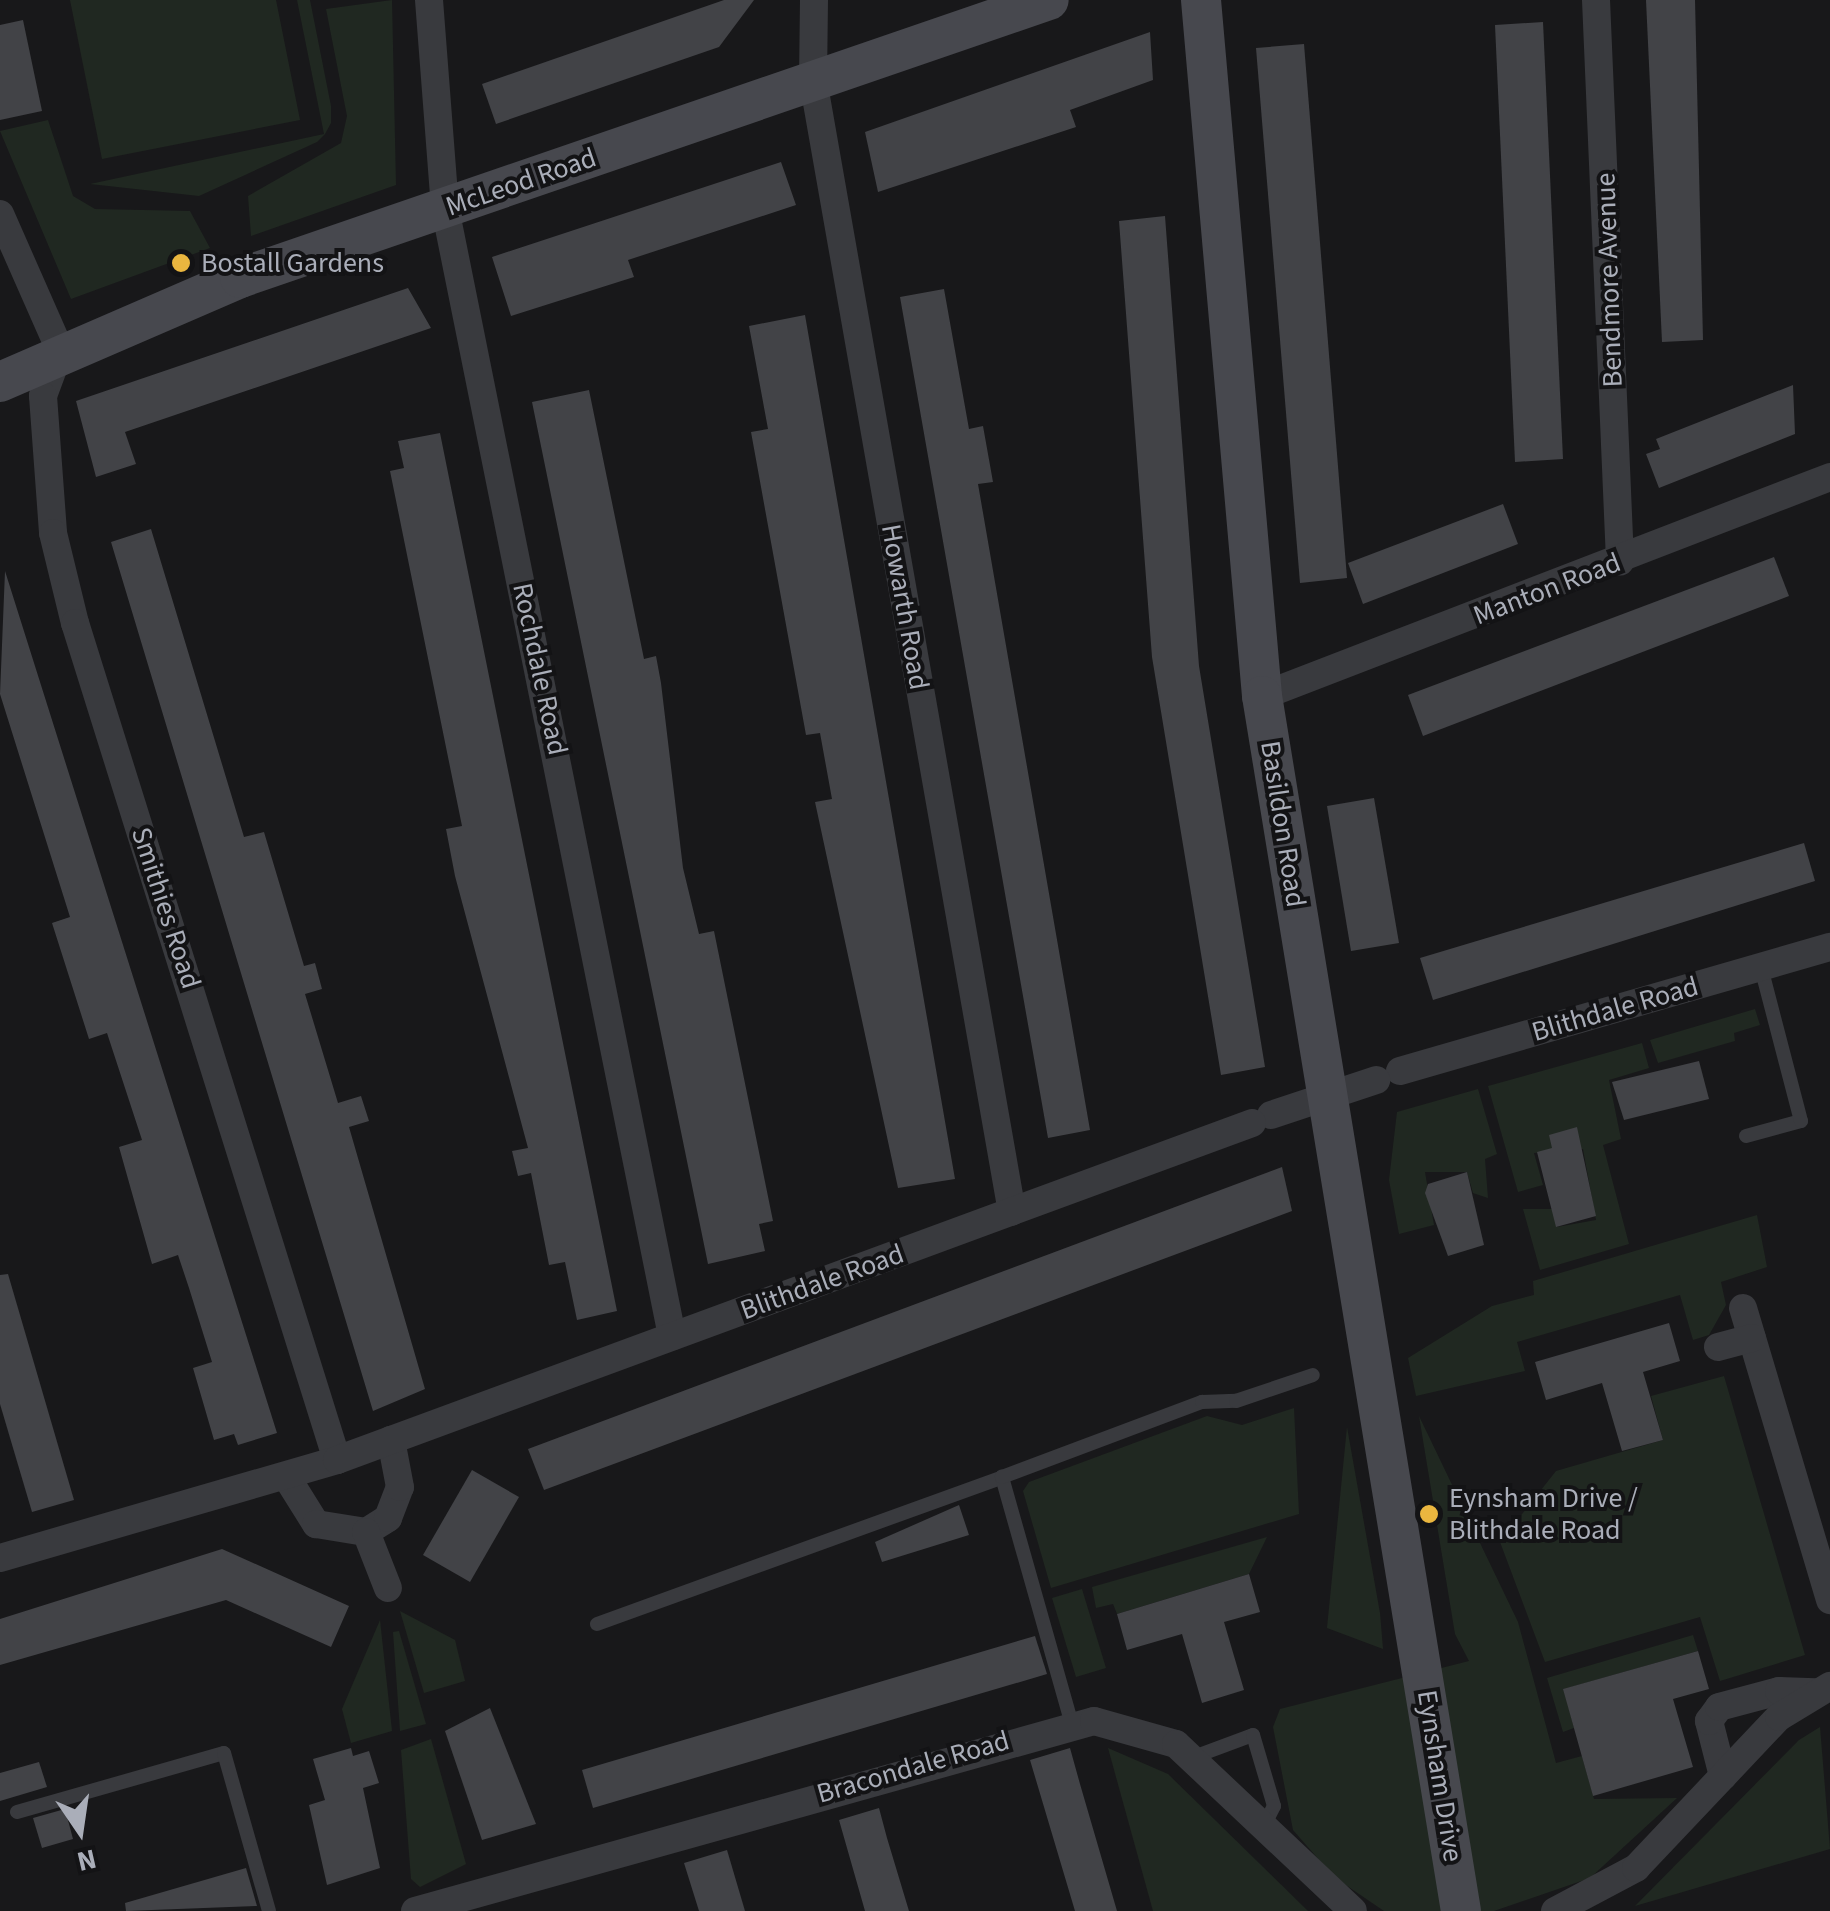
<!DOCTYPE html>
<html>
<head>
<meta charset="utf-8">
<style>
	body { margin:0 }
	#map { position:relative; width:1830px; height:1911px; overflow:hidden; background:#18181a; font-family:"Source Sans 3",sans-serif }
	div>[style] { position:absolute }
	[style*='--x'] { left:calc(var(--x)*1px); top:calc(var(--y)*1px); width:calc(var(--w)*1px); rotate:calc(var(--a)*1deg) }
	.green>* { inset:0; background:#202821 }
	.building>* { inset:0; background:#424347 }
	.lane>* { height:14px; margin:-7px; padding:0 7px; transform-origin:7px; border-radius:7px; background:#393a3e }
	.street>* { height:28px; margin:-14px; padding:0 14px; transform-origin:14px; border-radius:14px; background:#393a3e }
	.secondary>* { height:40px; margin:-20px; padding:0 20px; transform-origin:20px; border-radius:20px; background:#47484e }
	.dots>* { width:28px; height:28px; translate:-50% -50%; box-sizing:border-box; border:5px solid #131315; border-radius:50% }
	span { translate:-50% -50%; white-space:nowrap; text-align:center; line-height:1.15; -webkit-text-stroke:8px #131315; paint-order:stroke }
	.street-label { font-size:28px; color:#aaaeb9 }
	.poi-label { font-size:28px; color:#aaaeb9 }
	.left { translate:0 -50%; text-align:left }
	.north { position:absolute; left:30px; top:1781px; width:100px; height:100px; -webkit-text-stroke:8px #131315; paint-order:stroke; rotate:167deg; font-size:28px; font-weight:700; line-height:40px; text-align:center; color:#aaaeb9 }
	.north::after { content:''; display:block; margin:auto; width:35px; height:45px; background:#aaaeb9; clip-path:polygon(50% 0,100% 100%,50% 72%,0 100%) }
</style>
</head>
<body>
<div id="map">
	<div class="green">
		<div style="clip-path:polygon(70px 0,276px 0,300px 120px,102px 159px)"></div>
		<div style="clip-path:polygon(297px 0,310px 0,331px 106px,331px 123px,325px 134px,317px 142px,199px 196px,90px 184px,324px 134px)"></div>
		<div style="clip-path:polygon(392px 0,396px 185px,251px 236px,248px 196px,341px 143px,347px 116px,326px 9px)"></div>
		<div style="clip-path:polygon(48px 120px,73px 196px,95px 209px,190px 211px,210px 248px,71px 299px,0 131px)"></div>
		<div style="clip-path:polygon(1755px 1009px,1760px 1025px,1734px 1033px,1735px 1041px,1658px 1063px,1650px 1040px)"></div>
		<div style="clip-path:polygon(1642px 1043px,1649px 1068px,1609px 1080px,1621px 1139px,1603px 1145px,1629px 1244px,1540px 1270px,1523px 1209px,1552px 1209px,1557px 1227px,1596px 1220px,1583px 1149px,1534px 1153px,1543px 1185px,1518px 1192px,1488px 1086px)"></div>
		<div style="clip-path:polygon(1478px 1089px,1497px 1154px,1485px 1159px,1488px 1198px,1473px 1193px,1467px 1172px,1425px 1172px,1434px 1225px,1399px 1234px,1389px 1180px,1397px 1112px)"></div>
		<div style="clip-path:polygon(1757px 1215px,1767px 1267px,1721px 1282px,1726px 1305px,1709px 1335px,1693px 1340px,1680px 1295px,1517px 1342px,1525px 1371px,1416px 1396px,1408px 1358px,1492px 1306px,1534px 1295px,1533px 1281px)"></div>
		<div style="clip-path:polygon(1724px 1376px,1805px 1655px,1720px 1681px,1700px 1617px,1545px 1662px,1500px 1542px,1556px 1471px,1663px 1440px,1651px 1396px)"></div>
		<div style="clip-path:polygon(1294px 1408px,1299px 1514px,1051px 1588px,1023px 1491px,1029px 1482px,1207px 1416px,1242px 1425px)"></div>
		<div style="clip-path:polygon(1419px 1416px,1518px 1622px,1556px 1763px,1582px 1756px,1594px 1799px,1677px 1798px,1590px 1878px,1494px 1911px,1384px 1911px,1334px 1877px,1293px 1830px,1273px 1727px,1280px 1709px,1469px 1661px,1455px 1634px)"></div>
		<div style="clip-path:polygon(1347px 1427px,1380px 1613px,1383px 1649px,1327px 1628px)"></div>
		<div style="clip-path:polygon(1267px 1537px,1249px 1574px,1117px 1614px,1113px 1604px,1096px 1608px,1092px 1587px)"></div>
		<div style="clip-path:polygon(1082px 1589px,1106px 1668px,1076px 1677px,1052px 1598px)"></div>
		<div style="clip-path:polygon(400px 1611px,455px 1640px,465px 1681px,424px 1693px)"></div>
		<div style="clip-path:polygon(380px 1620px,392px 1731px,351px 1743px,342px 1709px)"></div>
		<div style="clip-path:polygon(399px 1631px,426px 1724px,400px 1731px,393px 1632px)"></div>
		<div style="clip-path:polygon(1693px 1635px,1698px 1651px,1564px 1689px,1574px 1728px,1563px 1732px,1547px 1678px)"></div>
		<div style="clip-path:polygon(1820px 1727px,1830px 1849px,1635px 1906px,1799px 1740px)"></div>
		<div style="clip-path:polygon(431px 1739px,466px 1864px,420px 1887px,411px 1879px,401px 1750px)"></div>
		<div style="clip-path:polygon(1108px 1748px,1168px 1774px,1308px 1911px,1153px 1911px)"></div>
	</div>
	<div class="building">
		<div style="clip-path:polygon(724px 0,754px 0,719px 47px,496px 124px,482px 84px)"></div>
		<div style="clip-path:polygon(1646px 0,1695px 0,1703px 340px,1662px 342px)"></div>
		<div style="clip-path:polygon(23px 20px,42px 111px,0 120px,0 25px)"></div>
		<div style="clip-path:polygon(1543px 22px,1563px 459px,1515px 462px,1495px 25px)"></div>
		<div style="clip-path:polygon(1150px 32px,1153px 80px,1070px 110px,1076px 127px,878px 192px,865px 132px)"></div>
		<div style="clip-path:polygon(1304px 44px,1347px 578px,1300px 583px,1256px 48px)"></div>
		<div style="clip-path:polygon(781px 162px,796px 205px,628px 260px,634px 277px,511px 316px,492px 257px)"></div>
		<div style="clip-path:polygon(1165px 216px,1199px 666px,1265px 1067px,1221px 1075px,1152px 657px,1119px 221px)"></div>
		<div style="clip-path:polygon(408px 288px,431px 328px,125px 432px,136px 464px,96px 477px,76px 401px)"></div>
		<div style="clip-path:polygon(944px 289px,969px 429px,983px 426px,993px 482px,978px 484px,1090px 1130px,1048px 1138px,900px 297px)"></div>
		<div style="clip-path:polygon(805px 315px,955px 1179px,898px 1188px,815px 802px,832px 799px,820px 733px,806px 735px,751px 432px,768px 429px,749px 326px)"></div>
		<div style="clip-path:polygon(1793px 385px,1795px 434px,1659px 488px,1646px 454px,1660px 449px,1656px 439px)"></div>
		<div style="clip-path:polygon(589px 390px,644px 659px,656px 656px,661px 683px,683px 868px,699px 934px,714px 931px,773px 1221px,759px 1224px,765px 1251px,708px 1264px,532px 402px)"></div>
		<div style="clip-path:polygon(440px 433px,617px 1311px,577px 1320px,565px 1262px,549px 1265px,531px 1173px,518px 1176px,512px 1151px,528px 1148px,455px 876px,446px 829px,462px 826px,390px 471px,404px 468px,398px 441px)"></div>
		<div style="clip-path:polygon(1503px 504px,1518px 544px,1363px 604px,1348px 563px)"></div>
		<div style="clip-path:polygon(151px 529px,244px 837px,264px 832px,304px 966px,315px 963px,322px 989px,305px 994px,338px 1103px,361px 1096px,369px 1121px,349px 1127px,425px 1389px,373px 1411px,111px 542px)"></div>
		<div style="clip-path:polygon(1774px 557px,1789px 596px,1423px 736px,1408px 695px)"></div>
		<div style="clip-path:polygon(5px 571px,277px 1433px,238px 1445px,234px 1434px,214px 1440px,193px 1368px,212px 1362px,189px 1288px,178px 1255px,152px 1264px,119px 1147px,142px 1140px,107px 1033px,89px 1039px,52px 923px,70px 917px,0 694px)"></div>
		<div style="clip-path:polygon(1374px 798px,1399px 943px,1351px 951px,1327px 806px)"></div>
		<div style="clip-path:polygon(1804px 843px,1815px 881px,1433px 1000px,1420px 958px)"></div>
		<div style="clip-path:polygon(1699px 1061px,1709px 1099px,1624px 1120px,1612px 1082px)"></div>
		<div style="clip-path:polygon(1577px 1127px,1596px 1216px,1556px 1227px,1537px 1152px,1552px 1148px,1549px 1135px)"></div>
		<div style="clip-path:polygon(1282px 1167px,1292px 1211px,544px 1490px,528px 1449px)"></div>
		<div style="clip-path:polygon(1467px 1172px,1484px 1245px,1448px 1256px,1425px 1193px,1428px 1184px)"></div>
		<div style="clip-path:polygon(8px 1274px,74px 1500px,32px 1512px,0 1404px,0 1275px)"></div>
		<div style="clip-path:polygon(1669px 1323px,1680px 1361px,1643px 1372px,1663px 1440px,1622px 1451px,1602px 1383px,1546px 1400px,1535px 1362px)"></div>
		<div style="clip-path:polygon(472px 1470px,519px 1497px,470px 1582px,423px 1555px)"></div>
		<div style="clip-path:polygon(959px 1505px,969px 1535px,882px 1562px,875px 1542px)"></div>
		<div style="clip-path:polygon(222px 1549px,349px 1606px,331px 1647px,226px 1600px,0 1665px,0 1619px)"></div>
		<div style="clip-path:polygon(1249px 1574px,1260px 1612px,1224px 1622px,1244px 1690px,1202px 1703px,1182px 1634px,1127px 1650px,1117px 1614px)"></div>
		<div style="clip-path:polygon(1035px 1636px,1047px 1674px,593px 1808px,582px 1770px)"></div>
		<div style="clip-path:polygon(1698px 1651px,1709px 1689px,1673px 1699px,1693px 1767px,1593px 1796px,1563px 1689px)"></div>
		<div style="clip-path:polygon(490px 1708px,536px 1824px,482px 1840px,445px 1731px)"></div>
		<div style="clip-path:polygon(351px 1748px,353px 1756px,369px 1751px,379px 1783px,363px 1788px,380px 1868px,327px 1885px,309px 1805px,325px 1800px,313px 1759px)"></div>
		<div style="clip-path:polygon(1070px 1748px,1080px 1784px,1117px 1911px,1075px 1911px,1030px 1760px)"></div>
		<div style="clip-path:polygon(39px 1762px,47px 1787px,0 1801px,0 1773px)"></div>
		<div style="clip-path:polygon(879px 1808px,887px 1838px,909px 1911px,865px 1911px,839px 1820px)"></div>
		<div style="clip-path:polygon(65px 1809px,73px 1839px,42px 1848px,33px 1818px)"></div>
		<div style="clip-path:polygon(727px 1850px,745px 1911px,699px 1911px,684px 1863px)"></div>
		<div style="clip-path:polygon(246px 1868px,257px 1906px,126px 1911px,125px 1903px)"></div>
	</div>
	<div class="lane">
		<div style="--x:1746;--y:1136;--w:57;--a:-15.3"></div>
		<div style="--x:1801;--y:1121;--w:159;--a:-104.6"></div>
		<div style="--x:597;--y:1624;--w:431;--a:-19.9"></div>
		<div style="--x:1071;--y:1721;--w:254;--a:-105.8"></div>
		<div style="--x:1002;--y:1477;--w:214;--a:-20.6"></div>
		<div style="--x:1202;--y:1402;--w:34;--a:-2"></div>
		<div style="--x:1236;--y:1401;--w:81;--a:-18.7"></div>
		<div style="--x:1191;--y:1758;--w:66;--a:-20.4"></div>
		<div style="--x:1253;--y:1735;--w:74;--a:73.5"></div>
		<div style="--x:1274;--y:1806;--w:25;--a:117"></div>
		<div style="--x:17;--y:1812;--w:215;--a:-15.9"></div>
		<div style="--x:224;--y:1753;--w:164;--a:74.1"></div>
	</div>
	<div class="street">
		<div style="--x:429;--y:0;--w:209;--a:85.6"></div>
		<div style="--x:445;--y:208;--w:1151;--a:78.62"></div>
		<div style="--x:814;--y:0;--w:80;--a:90.7"></div>
		<div style="--x:813;--y:80;--w:1149;--a:80.03"></div>
		<div style="--x:1596;--y:0;--w:562;--a:87.55"></div>
		<div style="--x:0;--y:214;--w:149;--a:66.2"></div>
		<div style="--x:60;--y:350;--w:49;--a:110.3"></div>
		<div style="--x:43;--y:396;--w:137;--a:85.8"></div>
		<div style="--x:53;--y:533;--w:93;--a:76.3"></div>
		<div style="--x:75;--y:623;--w:877;--a:72.62"></div>
		<div style="--x:1262;--y:696;--w:609;--a:-21.08"></div>
		<div style="--x:1400;--y:1071;--w:448;--a:-16.1"></div>
		<div style="--x:1271;--y:1115;--w:111;--a:-18.4"></div>
		<div style="--x:1743;--y:1308;--w:305;--a:73.4"></div>
		<div style="--x:1718;--y:1347;--w:35;--a:-15"></div>
		<div style="--x:286;--y:1476;--w:57;--a:58"></div>
		<div style="--x:316;--y:1524;--w:51;--a:9.1"></div>
		<div style="--x:366;--y:1532;--w:26;--a:-32"></div>
		<div style="--x:388;--y:1518;--w:33;--a:-69"></div>
		<div style="--x:400;--y:1487;--w:48;--a:-100.8"></div>
		<div style="--x:366;--y:1532;--w:60;--a:68.6"></div>
		<div style="--x:0;--y:1558;--w:351;--a:-16.2"></div>
		<div style="--x:337;--y:1460;--w:975;--a:-20.22"></div>
		<div style="--x:1723;--y:1776;--w:57;--a:-104.3"></div>
		<div style="--x:1709;--y:1721;--w:17;--a:-54"></div>
		<div style="--x:1719;--y:1707;--w:62;--a:-14.9"></div>
		<div style="--x:1779;--y:1691;--w:36;--a:2"></div>
		<div style="--x:415;--y:1911;--w:705;--a:-15.63"></div>
		<div style="--x:1094;--y:1721;--w:85;--a:15.7"></div>
		<div style="--x:1176;--y:1744;--w:243;--a:43.3"></div>
		<div style="--x:1555;--y:1911;--w:92;--a:-28"></div>
		<div style="--x:1636;--y:1868;--w:208;--a:-46.6"></div>
		<div style="--x:1779;--y:1717;--w:60;--a:-31.3"></div>
	</div>
	<div class="secondary">
		<div style="--x:1201;--y:0;--w:699;--a:84.99"></div>
		<div style="--x:1262;--y:696;--w:1231;--a:80.7"></div>
		<div style="--x:0;--y:382;--w:262;--a:-23.4"></div>
		<div style="--x:240;--y:278;--w:855;--a:-18.96"></div>
	</div>
	<div class="dots">
		<div style="left:181px;top:263px;background:#eab63f"></div>
		<div style="left:1429px;top:1514px;background:#eab63f"></div>
	</div>
	<div class="street-label">
		<span style="left:521px;top:182px;rotate:-19deg">McLeod Road</span>
		<span style="left:1609px;top:280px;rotate:-92deg">Bendmore Avenue</span>
		<span style="left:1547px;top:589px;rotate:-21deg">Manton Road</span>
		<span style="left:905px;top:607px;rotate:80deg">Howarth Road</span>
		<span style="left:540px;top:669px;rotate:78deg">Rochdale Road</span>
		<span style="left:1283px;top:824px;rotate:81deg">Basildon Road</span>
		<span style="left:166px;top:908px;rotate:72deg">Smithies Road</span>
		<span style="left:1615px;top:1009px;rotate:-16deg">Blithdale Road</span>
		<span style="left:822px;top:1282px;rotate:-20deg">Blithdale Road</span>
		<span style="left:913px;top:1767px;rotate:-16deg">Bracondale Road</span>
		<span style="left:1440px;top:1776px;rotate:81deg">Eynsham Drive</span>
	</div>
	<div class="poi-label">
		<span class="left" style="left:201px;top:263px">Bostall Gardens</span>
		<span class="left" style="left:1449px;top:1514px">Eynsham Drive /<br>Blithdale Road</span>
	</div>
	<div class="north">N</div>
</div>
</body>
</html>
